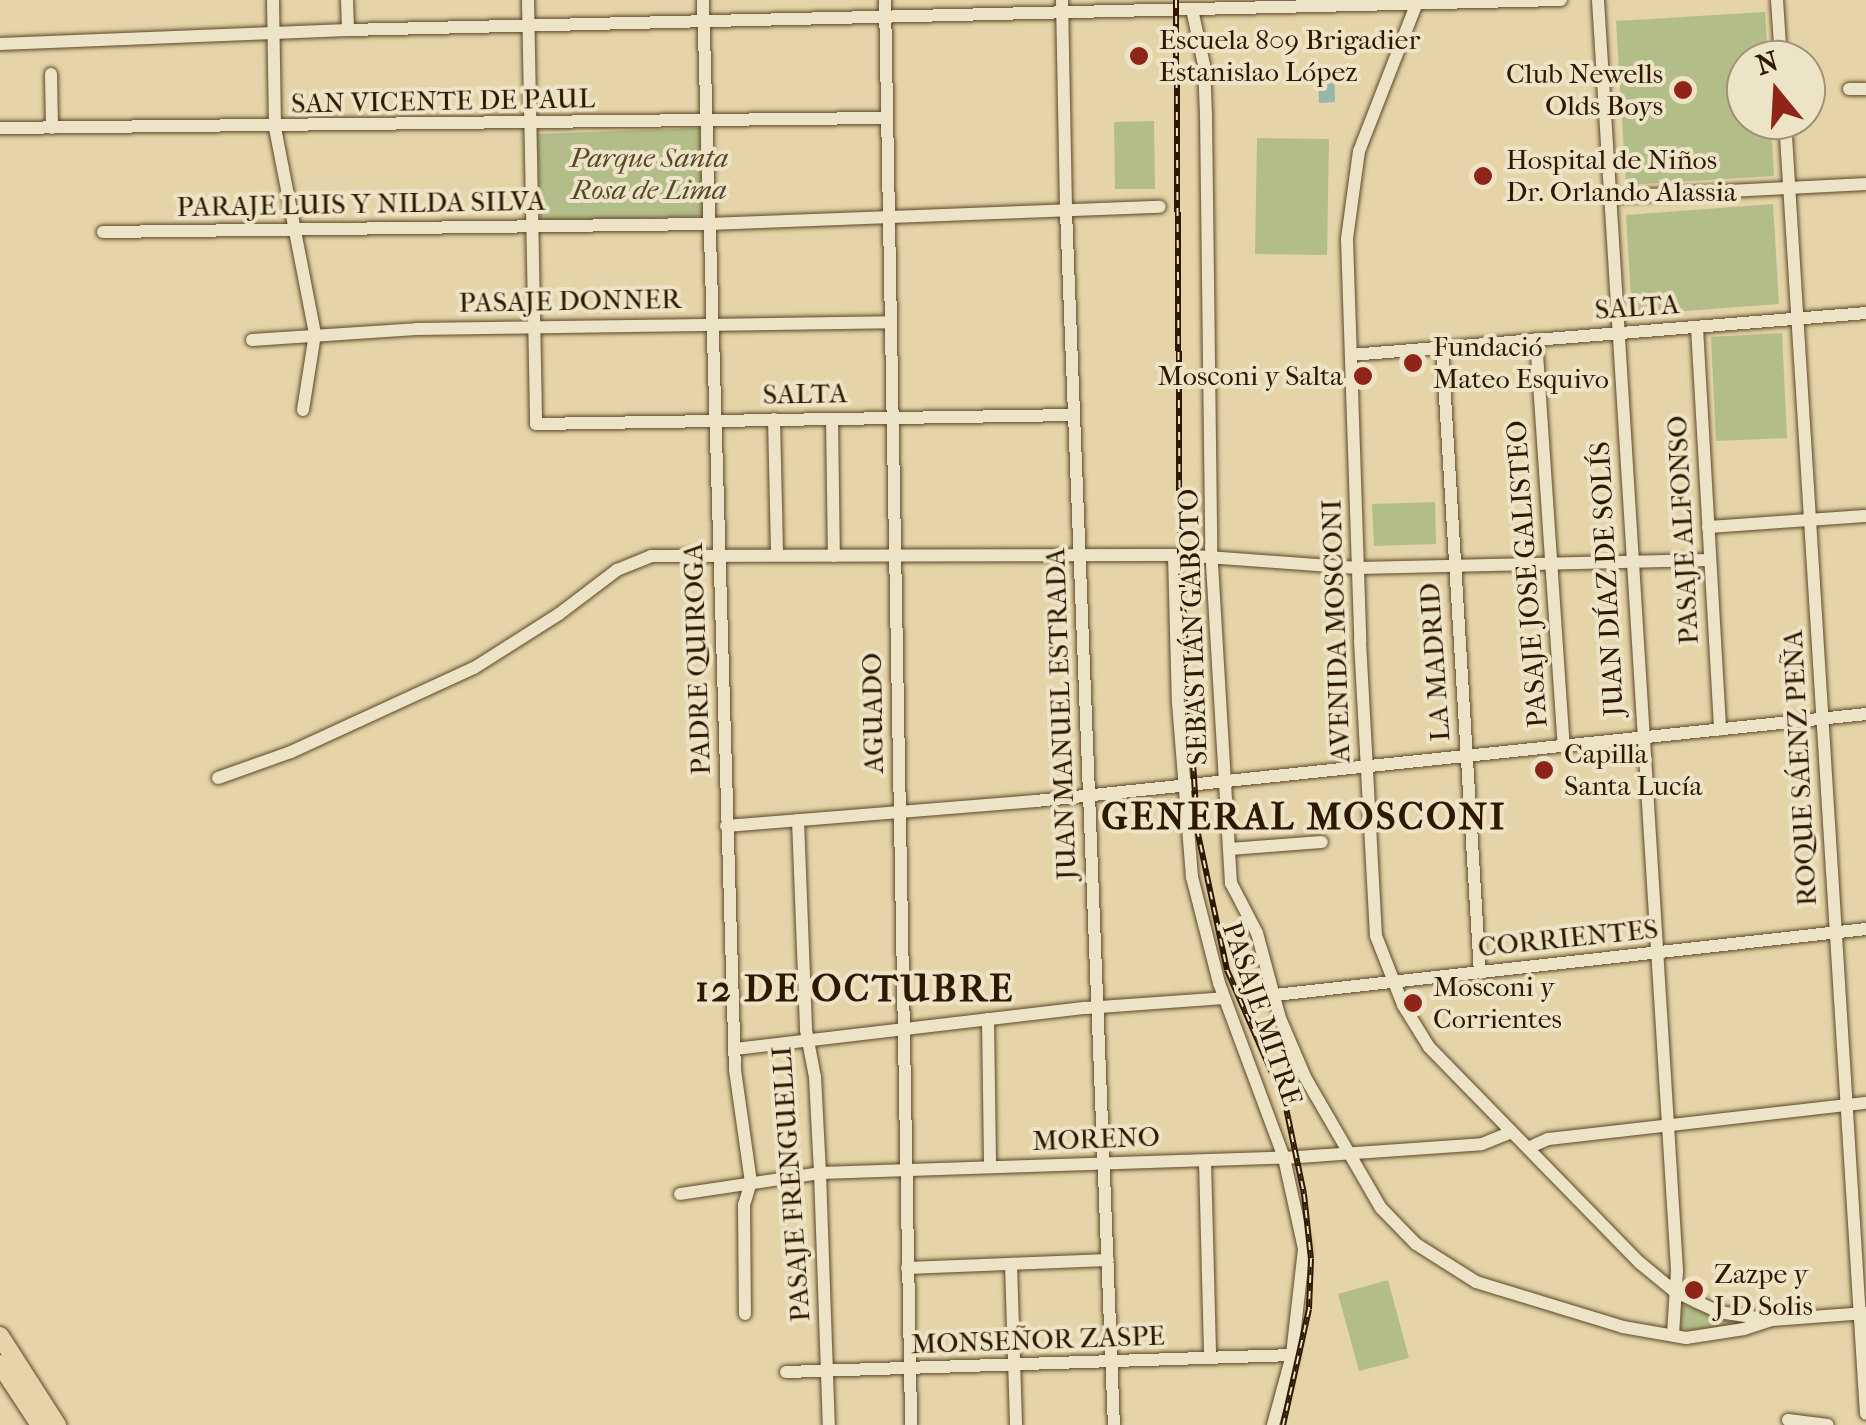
<!DOCTYPE html>
<html>
<head>
<meta charset="utf-8">
<style>
	body { margin:0 }
	#map { position:relative; width:1866px; height:1425px; overflow:hidden; background:#e4d4a7; font-family:"IM FELL French Canon",serif }
	div>[style] { position:absolute }
	[style*='--x'] { left:calc(var(--x)*1px); top:calc(var(--y)*1px); width:calc(var(--w)*1px); rotate:calc(var(--a)*1deg) }
	.green>* { inset:0; background:#b3bd88 }
	.water>* { inset:0; background:#95b8a9 }
	.roads { filter:drop-shadow(0 0 2px #5c472a) drop-shadow(0 0 2px #5c472a) }
	.minor>* { height:12px; margin:-6px; padding:0 6px; transform-origin:6px; border-radius:6px; background:#ede3c6 }
	.highway>* { height:18px; margin:-9px; padding:0 9px; transform-origin:9px; border-radius:9px; background:#e4d4a7 }
	.rail>* { height:6px; margin-top:-3px; transform-origin:0; background:repeating-linear-gradient(90deg,#ede3c6 0 8px,#2f1800 0 16px); box-sizing:border-box; border-block:2px solid #2f1800 }
	.dots>* { width:28px; height:28px; translate:-50% -50%; box-sizing:border-box; border:5px solid #ede3c6; border-radius:50% }
	span { translate:-50% -50%; white-space:nowrap; text-align:center; line-height:1.15; -webkit-text-stroke:8px #ede3c6; paint-order:stroke }
	.poi-label { font-size:28px; color:#2f1800 }
	.left { translate:0 -50%; text-align:left }
	.right { translate:-100% -50%; text-align:right }
	.street-label { font-size:28px; color:#2f1800 }
	.park-label { font-size:28px; color:#574a29; font-style:italic }
	.district-label { font-size:38px; color:#2f1800; font-weight:700; letter-spacing:2.5px }
	.north { position:absolute; left:1726px; top:40px; width:100px; height:100px; box-sizing:border-box; background:#ede3c6; border:2px solid #a19277; border-radius:50%; rotate:342deg; font-size:28px; font-weight:700; line-height:40px; text-align:center; color:#2f1800 }
	.north::after { content:''; display:block; margin:auto; width:35px; height:45px; background:#8f2418; clip-path:polygon(50% 0,100% 100%,50% 72%,0 100%) }
</style>
</head>
<body>
<div id="map">
	<div class="green">
		<div style="clip-path:polygon(1765px 12px,1768px 60px,1746px 60px,1746px 120px,1771px 120px,1774px 176px,1626px 185px,1616px 21px)"></div>
		<div style="clip-path:polygon(1154px 121px,1155px 189px,1115px 189px,1114px 122px)"></div>
		<div style="clip-path:polygon(700px 128px,703px 216px,540px 222px,537px 134px)"></div>
		<div style="clip-path:polygon(1257px 138px,1329px 139px,1327px 255px,1255px 254px)"></div>
		<div style="clip-path:polygon(1773px 204px,1779px 304px,1632px 315px,1626px 215px)"></div>
		<div style="clip-path:polygon(1782px 333px,1787px 438px,1716px 441px,1711px 337px)"></div>
		<div style="clip-path:polygon(1435px 502px,1436px 544px,1374px 546px,1372px 504px)"></div>
		<div style="clip-path:polygon(1388px 1280px,1409px 1358px,1359px 1371px,1338px 1294px)"></div>
		<div style="clip-path:polygon(1682px 1304px,1721px 1318px,1743px 1322px,1703px 1332px,1680px 1329px)"></div>
	</div>
	<div class="water">
		<div style="clip-path:polygon(1318px 69px,1334px 69px,1335px 102px,1319px 103px)"></div>
	</div>
	<div class="roads">
		<div class="minor">
			<div style="--x:273;--y:0;--w:128;--a:89.1"></div>
			<div style="--x:275;--y:128;--w:210;--a:79"></div>
			<div style="--x:315;--y:334;--w:77;--a:99"></div>
			<div style="--x:347;--y:0;--w:30;--a:88"></div>
			<div style="--x:528;--y:0;--w:424;--a:88.9"></div>
			<div style="--x:536;--y:424;--w:538;--a:-0.96"></div>
			<div style="--x:703;--y:0;--w:1070;--a:88.29"></div>
			<div style="--x:735;--y:1070;--w:113;--a:81.9"></div>
			<div style="--x:751;--y:1182;--w:24;--a:107"></div>
			<div style="--x:744;--y:1205;--w:109;--a:89.5"></div>
			<div style="--x:885;--y:0;--w:1425;--a:88.95"></div>
			<div style="--x:1062;--y:0;--w:211;--a:88.9"></div>
			<div style="--x:1066;--y:211;--w:1215;--a:87.74"></div>
			<div style="--x:1418;--y:0;--w:162;--a:111.3"></div>
			<div style="--x:1359;--y:151;--w:89;--a:97.8"></div>
			<div style="--x:1347;--y:239;--w:402;--a:88.1"></div>
			<div style="--x:1360;--y:641;--w:295;--a:86.9"></div>
			<div style="--x:1376;--y:936;--w:74;--a:68.6"></div>
			<div style="--x:1403;--y:1005;--w:49;--a:58.2"></div>
			<div style="--x:1429;--y:1047;--w:302;--a:45.7"></div>
			<div style="--x:1640;--y:1263;--w:44;--a:39.5"></div>
			<div style="--x:1674;--y:1291;--w:23;--a:25"></div>
			<div style="--x:1695;--y:1301;--w:26;--a:25"></div>
			<div style="--x:1719;--y:1312;--w:47;--a:8.7"></div>
			<div style="--x:1598;--y:0;--w:1273;--a:86.44"></div>
			<div style="--x:1677;--y:1271;--w:64;--a:93.6"></div>
			<div style="--x:1777;--y:0;--w:60;--a:86.2"></div>
			<div style="--x:1192;--y:9;--w:57;--a:77.9"></div>
			<div style="--x:1204;--y:65;--w:50;--a:87.7"></div>
			<div style="--x:1206;--y:115;--w:432;--a:89.3"></div>
			<div style="--x:1211;--y:547;--w:337;--a:86.6"></div>
			<div style="--x:1231;--y:883;--w:56;--a:62.5"></div>
			<div style="--x:1257;--y:933;--w:88;--a:74.9"></div>
			<div style="--x:1280;--y:1018;--w:64;--a:67"></div>
			<div style="--x:1305;--y:1077;--w:151;--a:59.9"></div>
			<div style="--x:1381;--y:1208;--w:50;--a:45.8"></div>
			<div style="--x:1416;--y:1244;--w:71;--a:32.3"></div>
			<div style="--x:1476;--y:1282;--w:154;--a:17"></div>
			<div style="--x:1623;--y:1327;--w:64;--a:9.9"></div>
			<div style="--x:1686;--y:1338;--w:59;--a:-8.8"></div>
			<div style="--x:1744;--y:1329;--w:29;--a:-18"></div>
			<div style="--x:1772;--y:1320;--w:94;--a:-4.3"></div>
			<div style="--x:0;--y:44;--w:348;--a:-2.3"></div>
			<div style="--x:348;--y:30;--w:1213;--a:-1.42"></div>
			<div style="--x:51;--y:74;--w:54;--a:88.9"></div>
			<div style="--x:1849;--y:89;--w:17;--a:0"></div>
			<div style="--x:1785;--y:120;--w:1296;--a:86.42"></div>
			<div style="--x:0;--y:128;--w:886;--a:-0.65"></div>
			<div style="--x:1611;--y:197;--w:255;--a:-2.9"></div>
			<div style="--x:103;--y:232;--w:605;--a:-0.76"></div>
			<div style="--x:708;--y:224;--w:452;--a:-2.2"></div>
			<div style="--x:1697;--y:328;--w:402;--a:86.7"></div>
			<div style="--x:1536;--y:339;--w:408;--a:86.1"></div>
			<div style="--x:252;--y:340;--w:164;--a:-3.8"></div>
			<div style="--x:416;--y:329;--w:475;--a:-0.8"></div>
			<div style="--x:1442;--y:347;--w:627;--a:86.53"></div>
			<div style="--x:1351;--y:355;--w:517;--a:-4.66"></div>
			<div style="--x:774;--y:419;--w:136;--a:88.7"></div>
			<div style="--x:832;--y:419;--w:137;--a:89.2"></div>
			<div style="--x:1708;--y:527;--w:158;--a:-4"></div>
			<div style="--x:1174;--y:555;--w:148;--a:88.5"></div>
			<div style="--x:1178;--y:703;--w:175;--a:85.4"></div>
			<div style="--x:1192;--y:877;--w:109;--a:75.7"></div>
			<div style="--x:1219;--y:983;--w:187;--a:69.6"></div>
			<div style="--x:1284;--y:1158;--w:93;--a:77.6"></div>
			<div style="--x:1304;--y:1249;--w:107;--a:96.5"></div>
			<div style="--x:1292;--y:1355;--w:73;--a:105.2"></div>
			<div style="--x:218;--y:778;--w:77;--a:-19.6"></div>
			<div style="--x:291;--y:752;--w:201;--a:-24.7"></div>
			<div style="--x:474;--y:668;--w:101;--a:-32.4"></div>
			<div style="--x:559;--y:614;--w:73;--a:-37.2"></div>
			<div style="--x:617;--y:570;--w:37;--a:-22"></div>
			<div style="--x:651;--y:556;--w:529;--a:-0.11"></div>
			<div style="--x:1180;--y:555;--w:178;--a:4.2"></div>
			<div style="--x:1358;--y:568;--w:350;--a:-1.3"></div>
			<div style="--x:798;--y:820;--w:210;--a:87.8"></div>
			<div style="--x:806;--y:1030;--w:48;--a:79.2"></div>
			<div style="--x:815;--y:1077;--w:96;--a:87"></div>
			<div style="--x:820;--y:1173;--w:252;--a:88"></div>
			<div style="--x:726;--y:826;--w:311;--a:-4.6"></div>
			<div style="--x:1036;--y:801;--w:835;--a:-5.98"></div>
			<div style="--x:1229;--y:849;--w:93;--a:-4.3"></div>
			<div style="--x:1275;--y:995;--w:595;--a:-6.37"></div>
			<div style="--x:988;--y:1019;--w:148;--a:89.2"></div>
			<div style="--x:735;--y:1049;--w:353;--a:-6.7"></div>
			<div style="--x:1086;--y:1008;--w:138;--a:-4.1"></div>
			<div style="--x:1528;--y:1148;--w:22;--a:-24"></div>
			<div style="--x:1548;--y:1139;--w:320;--a:-6.5"></div>
			<div style="--x:1205;--y:1161;--w:197;--a:88.5"></div>
			<div style="--x:680;--y:1194;--w:142;--a:-8.5"></div>
			<div style="--x:820;--y:1173;--w:464;--a:-1.9"></div>
			<div style="--x:1284;--y:1158;--w:198;--a:-4"></div>
			<div style="--x:1482;--y:1144;--w:31;--a:-22"></div>
			<div style="--x:1011;--y:1264;--w:161;--a:88.2"></div>
			<div style="--x:907;--y:1268;--w:201;--a:-2.3"></div>
			<div style="--x:786;--y:1372;--w:506;--a:-1.92"></div>
			<div style="--x:1788;--y:1420;--w:40;--a:7.1"></div>
		</div>
		<div class="highway">
			<div style="--x:0;--y:1336;--w:106;--a:57.4"></div>
			<div style="--x:0;--y:1364;--w:73;--a:56.7"></div>
		</div>
	</div>
	<div class="rail">
		<div style="--x:1176;--y:0;--w:555;--a:89.59"></div>
		<div style="--x:1180;--y:555;--w:275;--a:86.4"></div>
		<div style="--x:1197;--y:829;--w:144;--a:78"></div>
		<div style="--x:1227;--y:970;--w:145;--a:66.4"></div>
		<div style="--x:1285;--y:1103;--w:93;--a:78.2"></div>
		<div style="--x:1304;--y:1194;--w:65;--a:83.9"></div>
		<div style="--x:1311;--y:1259;--w:50;--a:92.3"></div>
		<div style="--x:1309;--y:1309;--w:119;--a:102.6"></div>
	</div>
	<div class="dots">
		<div style="left:1139px;top:56px;background:#8f2418"></div>
		<div style="left:1683px;top:90px;background:#8f2418"></div>
		<div style="left:1483px;top:176px;background:#8f2418"></div>
		<div style="left:1413px;top:363px;background:#8f2418"></div>
		<div style="left:1363px;top:376px;background:#8f2418"></div>
		<div style="left:1544px;top:770px;background:#8f2418"></div>
		<div style="left:1413px;top:1003px;background:#8f2418"></div>
		<div style="left:1694px;top:1290px;background:#8f2418"></div>
	</div>
	<div class="poi-label">
		<span class="left" style="left:1159px;top:56px">Escuela 809 Brigadier<br>Estanislao López</span>
		<span class="right" style="left:1663px;top:90px">Club Newells<br>Olds Boys</span>
		<span class="left" style="left:1506px;top:176px">Hospital de Niños<br>Dr. Orlando Alassia</span>
		<span class="left" style="left:1433px;top:363px">Fundació<br>Mateo Esquivo</span>
		<span class="right" style="left:1343px;top:376px">Mosconi y Salta</span>
		<span class="left" style="left:1564px;top:770px">Capilla<br>Santa Lucía</span>
		<span class="left" style="left:1433px;top:1003px">Mosconi y<br>Corrientes</span>
		<span class="left" style="left:1714px;top:1290px">Zazpe y<br>J D Solis</span>
	</div>
	<div class="street-label">
		<span style="left:443px;top:101px;rotate:-1deg">SAN VICENTE DE PAUL</span>
		<span style="left:361px;top:204px;rotate:-1deg">PARAJE LUIS Y NILDA SILVA</span>
		<span style="left:570px;top:301px;rotate:-1deg">PASAJE DONNER</span>
		<span style="left:1637px;top:307px;rotate:-4deg">SALTA</span>
		<span style="left:805px;top:394px;rotate:-1deg">SALTA</span>
		<span style="left:1683px;top:530px;rotate:-93deg">PASAJE ALFONSO</span>
		<span style="left:1527px;top:574px;rotate:-94deg">PASAJE JOSE GALISTEO</span>
		<span style="left:1607px;top:579px;rotate:-93deg">JUAN DÍAZ DE SOLÍS</span>
		<span style="left:1193px;top:627px;rotate:-92deg">SEBASTIÁN GABOTO</span>
		<span style="left:1336px;top:631px;rotate:-92deg">AVENIDA MOSCONI</span>
		<span style="left:697px;top:659px;rotate:-92deg">PADRE QUIROGA</span>
		<span style="left:1435px;top:662px;rotate:-94deg">LA MADRID</span>
		<span style="left:873px;top:713px;rotate:-91deg">AGUADO</span>
		<span style="left:1061px;top:714px;rotate:-92deg">JUAN MANUEL ESTRADA</span>
		<span style="left:1800px;top:768px;rotate:-93deg">ROQUE SÁENZ PEÑA</span>
		<span style="left:1568px;top:938px;rotate:-6deg">CORRIENTES</span>
		<span style="left:1262px;top:1014px;rotate:71deg">PASAJE MITRE</span>
		<span style="left:1096px;top:1139px;rotate:-2deg">MORENO</span>
		<span style="left:791px;top:1184px;rotate:-94deg">PASAJE FRENGUELLI</span>
		<span style="left:1038px;top:1340px;rotate:-2deg">MONSEÑOR ZASPE</span>
	</div>
	<div class="park-label">
		<span style="left:649px;top:174px">Parque Santa<br>Rosa de Lima</span>
	</div>
	<div class="district-label">
		<span style="left:1304px;top:817px">GENERAL MOSCONI</span>
		<span style="left:855px;top:989px">12 DE OCTUBRE</span>
	</div>
	<div class="north">N</div>
</div>
</body>
</html>
